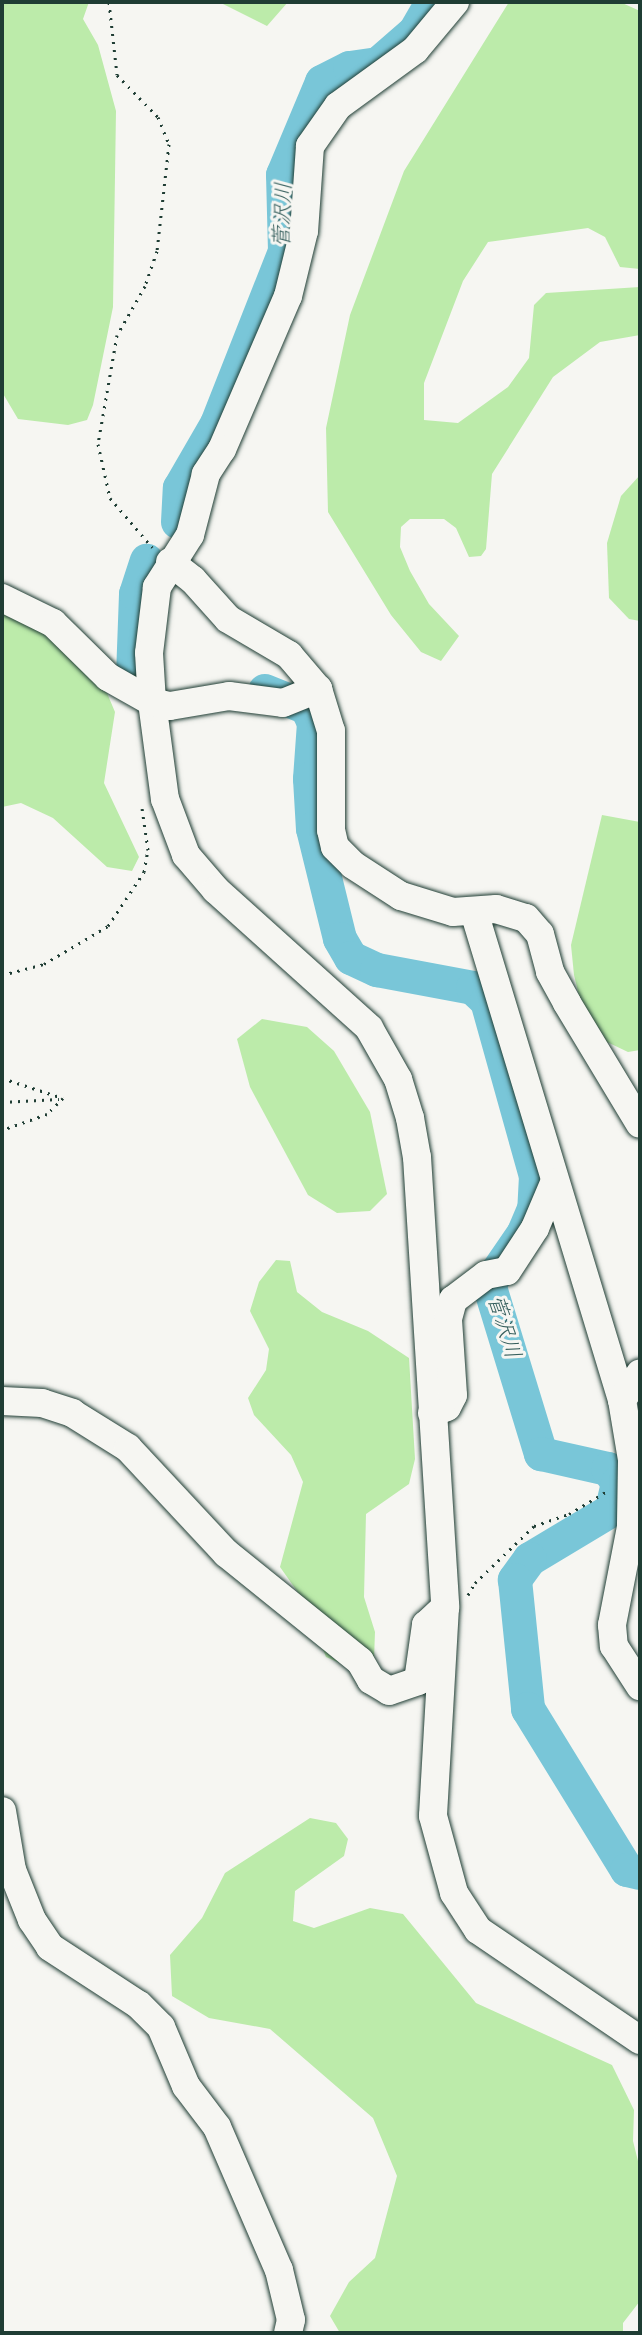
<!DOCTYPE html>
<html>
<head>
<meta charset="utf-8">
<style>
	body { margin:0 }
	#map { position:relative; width:642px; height:2335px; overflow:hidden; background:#f6f6f2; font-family:Kalam,"Klee One",sans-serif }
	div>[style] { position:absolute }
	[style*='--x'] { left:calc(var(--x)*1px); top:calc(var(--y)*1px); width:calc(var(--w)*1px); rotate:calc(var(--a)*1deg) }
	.green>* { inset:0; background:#bcebaa }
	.river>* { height:34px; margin:-17px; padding:0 17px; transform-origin:17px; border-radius:17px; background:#79c6d8 }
	.path>* { height:3px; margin-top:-1.5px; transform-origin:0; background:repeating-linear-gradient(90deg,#1f3d34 0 2px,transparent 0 8px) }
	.roads { filter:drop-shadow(0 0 2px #1f3d34) drop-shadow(0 0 2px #1f3d34) }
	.minor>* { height:28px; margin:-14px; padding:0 14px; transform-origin:14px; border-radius:14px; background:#f6f6f2 }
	span { translate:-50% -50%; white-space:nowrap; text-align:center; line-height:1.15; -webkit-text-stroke:6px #f6f6f2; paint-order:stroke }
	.water-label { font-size:22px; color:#365f5d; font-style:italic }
	.frame { position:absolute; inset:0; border:4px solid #1f3d34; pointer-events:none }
</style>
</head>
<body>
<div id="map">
	<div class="green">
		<div style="clip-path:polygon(2px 2px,89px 2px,83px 19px,98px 45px,116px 111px,113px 307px,93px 405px,87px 420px,68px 425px,18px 419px,2px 392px)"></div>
		<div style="clip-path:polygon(219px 2px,288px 2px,267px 26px)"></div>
		<div style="clip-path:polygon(509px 2px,620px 2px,640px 11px,640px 269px,620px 267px,605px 237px,588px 228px,488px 242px,463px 281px,424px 383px,424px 420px,458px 423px,508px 387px,529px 358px,534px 305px,546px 293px,640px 287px,640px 335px,600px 342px,553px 377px,492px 474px,486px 549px,481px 556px,469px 557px,456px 528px,444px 519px,410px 519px,401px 527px,400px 547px,410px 571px,429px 604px,459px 636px,441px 661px,421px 652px,391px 615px,328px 512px,326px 428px,350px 315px,404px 171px)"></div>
		<div style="clip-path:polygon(640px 475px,640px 621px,629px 619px,609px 598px,607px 543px,621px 496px)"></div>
		<div style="clip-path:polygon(2px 608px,64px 646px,107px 693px,115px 712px,104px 783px,139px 857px,132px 871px,107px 867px,53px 818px,21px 803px,2px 807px)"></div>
		<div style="clip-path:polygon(602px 815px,640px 822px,640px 1050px,628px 1052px,607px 1042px,582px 1008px,574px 975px,571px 945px)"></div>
		<div style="clip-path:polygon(262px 1019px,307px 1027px,334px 1051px,370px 1112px,387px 1194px,370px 1211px,337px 1213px,308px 1195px,250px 1087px,237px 1039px)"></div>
		<div style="clip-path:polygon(276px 1260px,290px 1261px,297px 1292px,322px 1312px,368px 1331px,409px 1358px,415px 1459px,409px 1484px,366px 1514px,364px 1597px,375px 1632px,374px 1659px,340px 1663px,326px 1657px,304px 1601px,280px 1567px,303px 1482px,291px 1455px,254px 1415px,248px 1398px,266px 1370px,269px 1349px,250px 1311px,259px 1282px)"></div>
		<div style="clip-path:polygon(310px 1818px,336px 1823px,348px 1839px,344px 1856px,295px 1891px,293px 1921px,314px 1928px,370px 1908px,403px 1914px,476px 2003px,612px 2065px,634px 2110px,633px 2141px,640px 2169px,640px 2301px,623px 2323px,623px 2333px,340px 2333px,330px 2316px,349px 2282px,375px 2258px,397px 2176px,373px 2118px,270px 2029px,209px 2018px,172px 1996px,170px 1955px,202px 1918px,225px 1873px)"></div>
	</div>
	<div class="river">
		<div style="--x:178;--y:522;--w:34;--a:-87"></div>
		<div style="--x:180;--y:488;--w:74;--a:-60"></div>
		<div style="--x:217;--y:424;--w:186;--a:-68.5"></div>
		<div style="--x:285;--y:251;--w:76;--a:-91.5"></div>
		<div style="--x:283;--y:175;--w:101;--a:-67.2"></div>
		<div style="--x:322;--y:82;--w:31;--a:-27"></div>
		<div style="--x:350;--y:68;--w:28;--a:-8"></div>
		<div style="--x:378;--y:64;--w:49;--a:-40.9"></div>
		<div style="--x:415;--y:32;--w:34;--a:-60"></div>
		<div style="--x:133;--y:676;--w:82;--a:-87.9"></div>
		<div style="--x:136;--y:594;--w:35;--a:-72"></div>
		<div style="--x:265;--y:691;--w:45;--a:22"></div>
		<div style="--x:307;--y:708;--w:17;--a:65"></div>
		<div style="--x:314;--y:723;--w:56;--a:94.1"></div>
		<div style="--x:310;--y:779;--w:50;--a:86.6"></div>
		<div style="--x:313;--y:829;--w:113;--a:76.2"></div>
		<div style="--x:340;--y:939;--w:22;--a:60"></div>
		<div style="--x:351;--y:958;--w:29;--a:25"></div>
		<div style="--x:377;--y:970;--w:98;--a:10.6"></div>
		<div style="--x:473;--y:988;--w:19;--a:43"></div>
		<div style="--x:487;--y:1001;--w:182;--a:74.4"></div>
		<div style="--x:536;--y:1176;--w:33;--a:93"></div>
		<div style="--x:534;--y:1209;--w:26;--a:113"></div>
		<div style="--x:524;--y:1233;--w:62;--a:124.5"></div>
		<div style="--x:489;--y:1284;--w:178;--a:73"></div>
		<div style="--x:541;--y:1454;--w:69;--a:12.6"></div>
		<div style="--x:608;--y:1469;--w:17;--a:54"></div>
		<div style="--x:618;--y:1483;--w:28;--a:103"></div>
		<div style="--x:612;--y:1510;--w:96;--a:149.1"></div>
		<div style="--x:530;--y:1559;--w:26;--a:126"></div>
		<div style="--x:515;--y:1580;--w:130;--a:84.2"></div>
		<div style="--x:528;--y:1709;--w:189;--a:58.4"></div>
		<div style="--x:627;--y:1870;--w:13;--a:13"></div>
	</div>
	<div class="path">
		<div style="--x:109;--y:2;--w:73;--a:83.7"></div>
		<div style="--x:117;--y:75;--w:59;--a:45.7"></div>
		<div style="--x:158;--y:117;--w:29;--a:68"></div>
		<div style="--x:169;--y:144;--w:108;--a:96.4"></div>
		<div style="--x:157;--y:251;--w:37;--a:109"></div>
		<div style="--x:145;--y:286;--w:56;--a:119.7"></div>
		<div style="--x:117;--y:335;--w:111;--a:99.9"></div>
		<div style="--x:98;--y:444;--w:55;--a:77.5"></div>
		<div style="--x:110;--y:498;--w:65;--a:49.4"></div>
		<div style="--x:2;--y:975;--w:43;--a:-14.7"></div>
		<div style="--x:44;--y:964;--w:74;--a:-30.7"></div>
		<div style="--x:108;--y:926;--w:65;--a:-56.3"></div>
		<div style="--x:144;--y:872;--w:22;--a:-80"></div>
		<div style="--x:148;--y:850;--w:42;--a:-98.1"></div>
		<div style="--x:2;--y:1078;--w:64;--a:18.2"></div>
		<div style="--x:63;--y:1098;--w:23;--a:135"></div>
		<div style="--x:47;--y:1114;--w:48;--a:160.4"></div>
		<div style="--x:2;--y:1102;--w:57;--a:-3"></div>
		<div style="--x:468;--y:1595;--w:14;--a:-60"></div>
		<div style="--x:475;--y:1583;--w:82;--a:-44"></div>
		<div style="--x:534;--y:1526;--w:37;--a:-19"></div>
		<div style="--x:569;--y:1514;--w:47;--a:-31"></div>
	</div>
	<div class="roads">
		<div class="minor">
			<div style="--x:455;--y:2;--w:62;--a:129.8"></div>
			<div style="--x:415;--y:50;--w:95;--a:144"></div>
			<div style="--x:338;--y:106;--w:49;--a:125"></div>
			<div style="--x:310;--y:146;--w:85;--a:94"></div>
			<div style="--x:304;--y:231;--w:67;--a:103.8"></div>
			<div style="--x:288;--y:296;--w:167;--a:113.3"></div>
			<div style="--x:222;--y:449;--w:30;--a:123"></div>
			<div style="--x:206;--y:474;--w:63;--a:104.7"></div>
			<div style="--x:190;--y:535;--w:62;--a:122.4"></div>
			<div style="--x:157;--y:587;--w:66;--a:96.9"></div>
			<div style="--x:149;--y:653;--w:49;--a:86.5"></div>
			<div style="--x:152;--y:702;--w:98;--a:82.4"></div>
			<div style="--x:165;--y:799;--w:60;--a:69.4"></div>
			<div style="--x:186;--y:855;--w:46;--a:49.4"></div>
			<div style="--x:216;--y:890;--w:206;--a:42"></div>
			<div style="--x:369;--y:1028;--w:59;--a:60.4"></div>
			<div style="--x:398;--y:1079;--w:41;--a:72.9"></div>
			<div style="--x:410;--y:1118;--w:40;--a:80"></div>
			<div style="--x:417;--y:1157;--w:451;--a:86.4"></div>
			<div style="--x:445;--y:1607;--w:209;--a:93.3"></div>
			<div style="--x:433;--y:1816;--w:80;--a:74.7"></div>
			<div style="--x:454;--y:1893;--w:44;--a:57"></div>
			<div style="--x:478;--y:1930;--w:196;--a:34.2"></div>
			<div style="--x:170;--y:562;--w:29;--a:38"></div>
			<div style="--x:193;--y:580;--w:52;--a:48.1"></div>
			<div style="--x:228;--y:619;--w:71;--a:30.5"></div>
			<div style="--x:289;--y:655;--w:45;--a:49.5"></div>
			<div style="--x:318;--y:689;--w:44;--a:72.8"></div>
			<div style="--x:331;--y:731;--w:99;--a:90"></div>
			<div style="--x:331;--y:830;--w:17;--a:77"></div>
			<div style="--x:335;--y:847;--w:25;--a:45"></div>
			<div style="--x:353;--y:865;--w:57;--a:32.9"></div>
			<div style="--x:401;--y:896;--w:54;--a:17.1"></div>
			<div style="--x:453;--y:912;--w:43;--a:-4"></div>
			<div style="--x:496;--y:909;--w:31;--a:17"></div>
			<div style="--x:526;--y:918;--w:21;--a:49"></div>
			<div style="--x:540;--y:934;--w:39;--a:75"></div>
			<div style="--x:550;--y:972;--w:35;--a:61"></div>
			<div style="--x:567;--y:1003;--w:141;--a:58.9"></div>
			<div style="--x:2;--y:598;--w:57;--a:26.1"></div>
			<div style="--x:53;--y:623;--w:77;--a:44.5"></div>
			<div style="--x:108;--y:677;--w:51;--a:29.6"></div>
			<div style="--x:152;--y:702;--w:18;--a:13"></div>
			<div style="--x:170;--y:706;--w:60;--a:-9.6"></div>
			<div style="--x:229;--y:696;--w:54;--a:7.4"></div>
			<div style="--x:283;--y:703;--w:38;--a:-22"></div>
			<div style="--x:475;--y:915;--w:507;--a:73.14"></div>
			<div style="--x:622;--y:1400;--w:61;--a:80.5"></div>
			<div style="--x:632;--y:1460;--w:67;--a:90.9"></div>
			<div style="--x:631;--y:1527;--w:100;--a:101"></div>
			<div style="--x:612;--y:1625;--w:21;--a:85"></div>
			<div style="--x:614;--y:1646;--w:48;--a:57"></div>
			<div style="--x:622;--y:1400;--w:32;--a:-56"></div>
			<div style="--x:2;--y:1401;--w:40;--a:2.9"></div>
			<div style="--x:42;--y:1403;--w:32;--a:18"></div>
			<div style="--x:72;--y:1413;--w:66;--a:32"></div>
			<div style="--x:128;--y:1448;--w:144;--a:47"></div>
			<div style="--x:226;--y:1553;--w:172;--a:38.9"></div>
			<div style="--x:360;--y:1661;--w:22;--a:60"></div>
			<div style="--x:371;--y:1680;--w:21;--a:31"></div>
			<div style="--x:389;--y:1691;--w:31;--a:-19"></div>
			<div style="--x:418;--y:1681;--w:57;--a:-81.9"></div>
			<div style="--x:426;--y:1625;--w:26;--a:-43"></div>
			<div style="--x:432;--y:1413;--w:16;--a:-22"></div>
			<div style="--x:447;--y:1407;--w:13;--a:-63"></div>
			<div style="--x:453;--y:1395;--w:76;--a:-93.8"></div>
			<div style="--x:448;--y:1319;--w:20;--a:-75"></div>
			<div style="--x:453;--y:1300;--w:41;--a:-37.1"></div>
			<div style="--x:486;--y:1275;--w:21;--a:-11"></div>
			<div style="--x:507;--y:1271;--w:51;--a:-56.9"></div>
			<div style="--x:535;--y:1228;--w:49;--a:-67.1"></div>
			<div style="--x:2;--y:1811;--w:60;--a:80.4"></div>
			<div style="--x:12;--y:1870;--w:54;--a:68.2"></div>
			<div style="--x:32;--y:1920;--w:32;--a:56"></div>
			<div style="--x:50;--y:1947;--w:106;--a:33.1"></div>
			<div style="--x:139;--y:2005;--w:31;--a:45"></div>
			<div style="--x:161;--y:2027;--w:64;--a:67"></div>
			<div style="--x:186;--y:2086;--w:51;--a:52.9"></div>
			<div style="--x:217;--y:2127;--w:156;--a:66.6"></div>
			<div style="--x:279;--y:2270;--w:51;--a:76.5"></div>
			<div style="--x:291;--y:2320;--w:13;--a:103"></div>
		</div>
	</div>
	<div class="water-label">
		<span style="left:284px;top:215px;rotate:-88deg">菅沢川</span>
		<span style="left:503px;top:1327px;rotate:73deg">菅沢川</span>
	</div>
	<div class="frame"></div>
</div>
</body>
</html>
